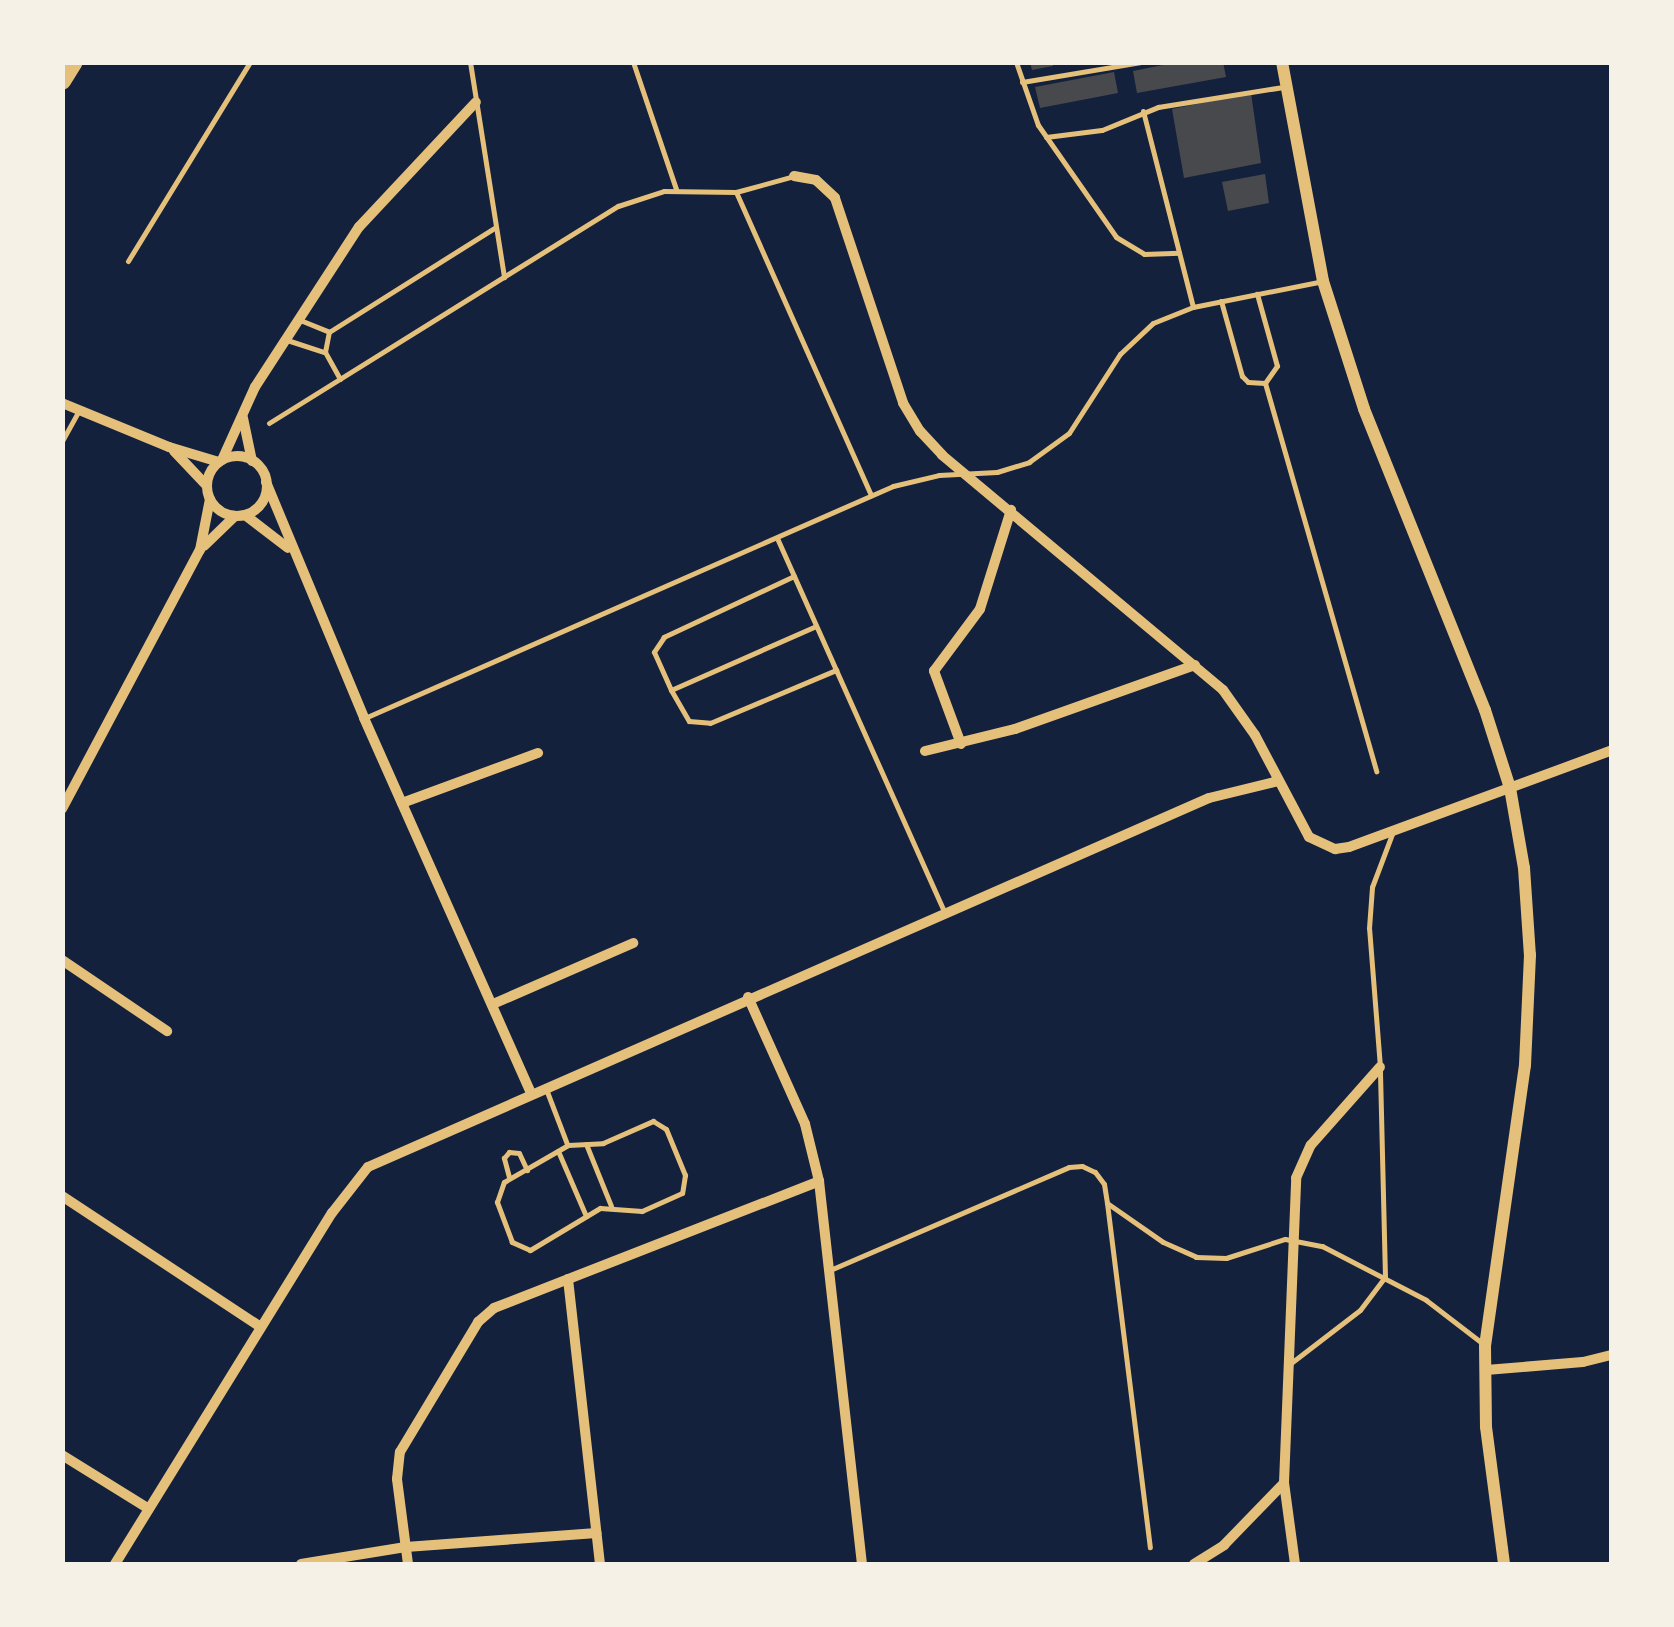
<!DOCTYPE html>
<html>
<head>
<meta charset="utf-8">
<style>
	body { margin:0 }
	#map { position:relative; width:1674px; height:1627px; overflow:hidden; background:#14213d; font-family:Figtree,sans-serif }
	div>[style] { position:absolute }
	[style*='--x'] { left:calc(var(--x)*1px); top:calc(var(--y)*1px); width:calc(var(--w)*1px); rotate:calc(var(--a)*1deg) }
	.building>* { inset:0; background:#48494c }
	.service>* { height:5px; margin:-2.5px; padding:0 2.5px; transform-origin:2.5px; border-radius:2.5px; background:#e5c07b }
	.minor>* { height:10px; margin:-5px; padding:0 5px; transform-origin:5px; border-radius:5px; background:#e5c07b }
	.minor>.ring { margin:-5px; padding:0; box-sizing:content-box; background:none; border:10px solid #e5c07b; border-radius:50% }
	.tertiary>* { height:12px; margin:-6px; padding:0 6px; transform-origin:6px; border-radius:6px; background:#e5c07b }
	.trunk>* { height:18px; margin:-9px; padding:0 9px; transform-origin:9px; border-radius:9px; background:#e5c07b }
	span { translate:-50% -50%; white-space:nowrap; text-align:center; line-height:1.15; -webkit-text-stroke:10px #f6f1e7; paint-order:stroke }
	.frame { position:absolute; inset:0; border:65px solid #f6f1e7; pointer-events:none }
</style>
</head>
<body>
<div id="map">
	<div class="building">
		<div style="clip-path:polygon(1030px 62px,1052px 62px,1053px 66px,1032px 70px)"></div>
		<div style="clip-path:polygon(1178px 62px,1223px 62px,1226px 77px,1137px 93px,1133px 71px)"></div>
		<div style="clip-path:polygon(1114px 72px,1118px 93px,1040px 108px,1035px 87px)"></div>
		<div style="clip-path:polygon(1251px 93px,1261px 163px,1184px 178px,1172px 109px)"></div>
		<div style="clip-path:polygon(1265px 174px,1269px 203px,1228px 211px,1222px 182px)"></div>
	</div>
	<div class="service">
		<div style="--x:470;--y:62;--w:218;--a:81"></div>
		<div style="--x:633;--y:62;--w:134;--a:71.3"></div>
		<div style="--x:1016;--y:62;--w:67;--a:70.8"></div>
		<div style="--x:1038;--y:125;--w:136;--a:55.1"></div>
		<div style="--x:1116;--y:237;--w:33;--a:31"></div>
		<div style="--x:1144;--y:254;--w:35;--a:-2"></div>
		<div style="--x:1022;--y:82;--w:122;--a:-9.5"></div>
		<div style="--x:1143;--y:111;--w:202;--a:75.7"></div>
		<div style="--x:1046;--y:137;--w:56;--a:-7.1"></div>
		<div style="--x:1102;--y:130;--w:61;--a:-22.3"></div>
		<div style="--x:1158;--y:107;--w:127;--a:-9.1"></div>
		<div style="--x:736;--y:192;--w:332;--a:66"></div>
		<div style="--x:128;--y:261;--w:233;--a:-58.5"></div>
		<div style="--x:1221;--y:301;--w:78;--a:74.4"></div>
		<div style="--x:1242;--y:376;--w:8;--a:45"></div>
		<div style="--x:1248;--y:382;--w:17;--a:3"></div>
		<div style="--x:1265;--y:383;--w:21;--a:-55"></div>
		<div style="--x:1277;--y:366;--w:75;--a:-105.5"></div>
		<div style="--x:300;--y:320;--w:31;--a:22"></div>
		<div style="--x:287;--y:340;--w:39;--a:18"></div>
		<div style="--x:340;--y:379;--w:31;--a:-119"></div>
		<div style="--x:325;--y:352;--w:20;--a:-79"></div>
		<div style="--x:329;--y:332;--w:197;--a:-32.2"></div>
		<div style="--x:1265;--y:383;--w:404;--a:74"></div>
		<div style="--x:269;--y:423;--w:411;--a:-31.9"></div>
		<div style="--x:618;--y:206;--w:48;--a:-18.1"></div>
		<div style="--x:664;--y:191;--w:72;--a:0.8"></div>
		<div style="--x:736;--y:192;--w:57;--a:-15.3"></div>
		<div style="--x:62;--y:441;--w:35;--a:-61"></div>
		<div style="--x:777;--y:538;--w:409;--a:65.9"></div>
		<div style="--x:794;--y:576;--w:144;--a:154.9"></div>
		<div style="--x:664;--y:637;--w:18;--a:124"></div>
		<div style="--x:654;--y:652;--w:42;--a:65.9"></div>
		<div style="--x:671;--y:690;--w:36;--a:60"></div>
		<div style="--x:689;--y:721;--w:21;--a:5"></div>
		<div style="--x:710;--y:723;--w:137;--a:-22.8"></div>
		<div style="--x:671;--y:690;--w:158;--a:-23.8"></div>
		<div style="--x:367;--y:717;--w:574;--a:-23.71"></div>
		<div style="--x:893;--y:486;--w:47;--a:-13.4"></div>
		<div style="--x:939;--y:475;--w:58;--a:-3"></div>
		<div style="--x:997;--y:472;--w:34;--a:-17"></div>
		<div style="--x:1029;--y:462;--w:49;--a:-35.9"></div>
		<div style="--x:1069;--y:433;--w:94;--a:-57.2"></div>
		<div style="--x:1120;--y:354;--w:45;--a:-43.2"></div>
		<div style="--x:1153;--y:323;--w:43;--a:-21.8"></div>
		<div style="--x:1193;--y:307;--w:133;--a:-11.3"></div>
		<div style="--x:546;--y:1089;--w:59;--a:69.1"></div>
		<div style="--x:653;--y:1121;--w:15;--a:32"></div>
		<div style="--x:666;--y:1129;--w:50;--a:67.6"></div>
		<div style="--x:685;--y:1175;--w:18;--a:99"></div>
		<div style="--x:682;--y:1193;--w:44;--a:155.8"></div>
		<div style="--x:642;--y:1211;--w:42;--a:-175.9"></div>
		<div style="--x:600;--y:1208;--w:82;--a:149"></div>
		<div style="--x:530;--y:1250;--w:20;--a:-156"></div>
		<div style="--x:512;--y:1242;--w:43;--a:-110.6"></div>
		<div style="--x:497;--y:1202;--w:21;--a:-71"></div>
		<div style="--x:504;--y:1182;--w:74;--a:-30"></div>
		<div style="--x:568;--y:1145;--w:35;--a:-3"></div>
		<div style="--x:603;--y:1143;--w:55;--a:-23.7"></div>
		<div style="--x:586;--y:1144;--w:67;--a:68"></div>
		<div style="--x:558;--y:1151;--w:71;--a:66.7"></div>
		<div style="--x:509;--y:1177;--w:20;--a:-105"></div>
		<div style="--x:504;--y:1158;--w:8;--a:-50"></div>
		<div style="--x:509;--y:1152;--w:10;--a:6"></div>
		<div style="--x:519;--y:1153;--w:19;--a:65"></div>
		<div style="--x:1107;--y:1203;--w:68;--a:34.9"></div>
		<div style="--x:1163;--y:1242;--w:36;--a:24"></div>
		<div style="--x:1196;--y:1257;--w:30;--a:2"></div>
		<div style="--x:1226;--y:1258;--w:62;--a:-17.9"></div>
		<div style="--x:1285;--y:1239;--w:38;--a:11"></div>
		<div style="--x:1322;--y:1246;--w:117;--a:27.4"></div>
		<div style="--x:1426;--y:1300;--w:71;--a:37.5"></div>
		<div style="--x:830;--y:1270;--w:260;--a:-23.3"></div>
		<div style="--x:1069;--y:1167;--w:13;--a:-4"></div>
		<div style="--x:1082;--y:1166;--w:14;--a:25"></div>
		<div style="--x:1095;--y:1172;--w:15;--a:53"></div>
		<div style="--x:1104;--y:1184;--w:19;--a:81"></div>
		<div style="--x:1107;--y:1203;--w:347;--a:82.9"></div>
		<div style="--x:1291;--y:1363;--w:87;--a:-37.5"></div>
		<div style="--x:1360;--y:1310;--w:41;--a:-52.9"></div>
		<div style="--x:1385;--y:1277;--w:210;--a:-91.4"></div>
		<div style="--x:1380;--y:1067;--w:139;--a:-94.5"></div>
		<div style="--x:1369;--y:928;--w:41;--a:-85.8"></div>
		<div style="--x:1372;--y:887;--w:57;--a:-69.3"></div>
	</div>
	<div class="minor">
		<div style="--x:794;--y:176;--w:22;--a:10"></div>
		<div style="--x:816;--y:180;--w:26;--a:43"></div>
		<div style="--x:835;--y:198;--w:216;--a:71.6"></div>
		<div style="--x:903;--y:403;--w:33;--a:59"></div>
		<div style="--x:920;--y:431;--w:33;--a:47"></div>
		<div style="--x:942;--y:455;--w:366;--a:39.9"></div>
		<div style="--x:1223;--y:690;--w:55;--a:54.6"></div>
		<div style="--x:1255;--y:735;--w:115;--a:62.1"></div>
		<div style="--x:1309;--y:837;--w:29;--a:25"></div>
		<div style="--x:1335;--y:849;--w:14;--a:-8"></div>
		<div style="--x:1349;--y:847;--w:280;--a:-20.2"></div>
		<div style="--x:62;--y:403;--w:116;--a:22.4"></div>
		<div style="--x:169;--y:447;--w:52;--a:16.7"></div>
		<div style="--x:243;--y:418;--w:44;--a:78.2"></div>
		<div style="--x:174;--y:451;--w:48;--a:46.7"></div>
		<div class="ring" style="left:207px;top:456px;width:50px;height:50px"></div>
		<div style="--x:222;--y:460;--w:80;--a:-65.7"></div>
		<div style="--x:255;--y:387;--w:191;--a:-57"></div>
		<div style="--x:359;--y:227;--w:171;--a:-46.9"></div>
		<div style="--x:266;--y:482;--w:256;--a:67.4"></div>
		<div style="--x:364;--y:718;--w:411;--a:66"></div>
		<div style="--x:245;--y:515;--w:54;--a:37.5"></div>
		<div style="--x:204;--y:546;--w:43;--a:-44.1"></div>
		<div style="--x:961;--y:744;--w:78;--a:-110.3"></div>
		<div style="--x:934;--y:671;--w:77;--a:-53.4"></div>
		<div style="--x:980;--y:609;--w:104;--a:-72.6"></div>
		<div style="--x:925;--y:751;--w:93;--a:-13.7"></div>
		<div style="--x:1015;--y:729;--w:191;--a:-19.6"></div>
		<div style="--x:402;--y:803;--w:145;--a:-20.2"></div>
		<div style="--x:62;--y:809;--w:293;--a:-62"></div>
		<div style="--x:200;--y:550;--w:52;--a:-78.9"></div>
		<div style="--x:62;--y:960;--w:127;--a:34.1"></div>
		<div style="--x:748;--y:997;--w:139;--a:65.8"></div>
		<div style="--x:805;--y:1124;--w:59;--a:76.2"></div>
		<div style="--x:819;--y:1181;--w:385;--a:83.6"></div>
		<div style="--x:493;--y:1004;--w:153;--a:-23.5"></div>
		<div style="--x:62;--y:1196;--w:238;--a:33.4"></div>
		<div style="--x:568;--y:1279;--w:287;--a:83.6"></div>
		<div style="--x:1486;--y:1370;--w:97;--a:-4.7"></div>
		<div style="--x:1583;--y:1362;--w:30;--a:-14"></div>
		<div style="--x:62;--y:1455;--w:102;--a:31.8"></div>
		<div style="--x:115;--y:1564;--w:413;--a:-58.3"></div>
		<div style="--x:332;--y:1213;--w:58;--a:-52"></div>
		<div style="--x:368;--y:1167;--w:918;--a:-23.69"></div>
		<div style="--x:1209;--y:798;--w:71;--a:-13.8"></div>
		<div style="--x:301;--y:1564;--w:106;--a:-9.2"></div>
		<div style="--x:406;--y:1547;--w:191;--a:-4.2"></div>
		<div style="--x:408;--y:1564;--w:86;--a:-97.4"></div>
		<div style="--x:397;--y:1479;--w:27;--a:-84"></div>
		<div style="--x:400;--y:1452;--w:152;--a:-59"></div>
		<div style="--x:478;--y:1322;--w:21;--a:-41"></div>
		<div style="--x:494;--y:1308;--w:349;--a:-21.3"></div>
		<div style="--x:1194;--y:1564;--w:36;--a:-32"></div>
		<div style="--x:1224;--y:1545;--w:86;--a:-45.9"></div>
		<div style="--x:1295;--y:1564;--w:82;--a:-97.7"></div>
		<div style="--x:1284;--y:1483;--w:305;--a:-87.7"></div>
		<div style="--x:1296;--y:1178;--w:36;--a:-66"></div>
		<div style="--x:1311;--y:1145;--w:104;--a:-48.5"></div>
	</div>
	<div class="tertiary">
		<div style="--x:1282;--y:62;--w:223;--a:79.4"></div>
		<div style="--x:1323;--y:281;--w:134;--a:72.2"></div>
		<div style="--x:1364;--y:409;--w:324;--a:68.1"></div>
		<div style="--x:1485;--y:710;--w:82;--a:72.2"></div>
		<div style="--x:1510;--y:788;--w:81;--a:80.1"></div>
		<div style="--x:1524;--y:868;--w:87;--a:86.1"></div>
		<div style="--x:1530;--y:955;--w:110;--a:92.6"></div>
		<div style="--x:1525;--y:1065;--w:284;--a:98.1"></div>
		<div style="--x:1485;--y:1346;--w:81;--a:89.3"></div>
		<div style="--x:1486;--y:1427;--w:138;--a:82.5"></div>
	</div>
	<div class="trunk">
		<div style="--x:62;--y:81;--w:22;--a:-58"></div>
	</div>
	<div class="frame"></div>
</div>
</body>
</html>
